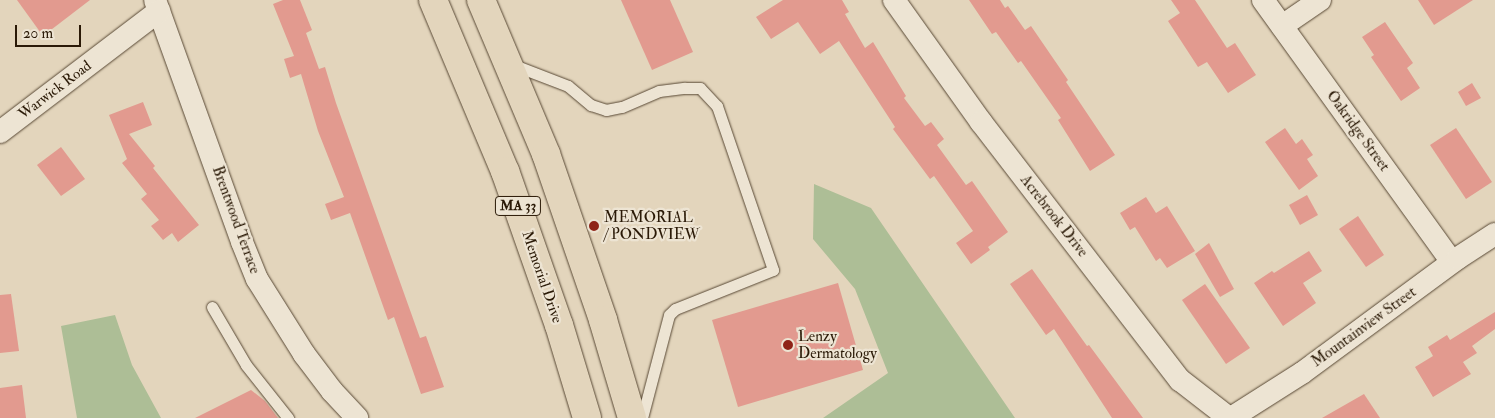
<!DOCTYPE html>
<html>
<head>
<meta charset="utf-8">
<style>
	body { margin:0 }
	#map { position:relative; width:1495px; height:418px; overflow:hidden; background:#e3d5bc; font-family:"IM FELL Double Pica",serif }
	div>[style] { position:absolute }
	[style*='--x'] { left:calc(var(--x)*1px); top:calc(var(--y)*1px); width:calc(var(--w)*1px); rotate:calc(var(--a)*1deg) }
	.green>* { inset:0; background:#adbe96 }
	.building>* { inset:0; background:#e29a8f }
	.roads { filter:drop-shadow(0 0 1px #584834) drop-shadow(0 0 1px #584834) }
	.lane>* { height:11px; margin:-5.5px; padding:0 5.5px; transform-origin:5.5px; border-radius:5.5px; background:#ede4d3 }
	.street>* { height:22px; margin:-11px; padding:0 11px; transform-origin:11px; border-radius:11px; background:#ede4d3 }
	.primary>* { height:28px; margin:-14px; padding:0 14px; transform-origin:14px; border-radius:14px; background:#e3d5bc }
	.dots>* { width:14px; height:14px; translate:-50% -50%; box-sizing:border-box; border:2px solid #ede4d3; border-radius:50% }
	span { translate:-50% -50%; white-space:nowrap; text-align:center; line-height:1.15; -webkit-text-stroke:4.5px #ede4d3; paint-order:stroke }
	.shield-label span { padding:1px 4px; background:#ede4d3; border:1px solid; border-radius:4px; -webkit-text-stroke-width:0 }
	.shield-label { font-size:14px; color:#2a1906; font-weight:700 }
	.street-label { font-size:15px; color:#2a1906 }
	.poi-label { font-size:15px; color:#2a1906 }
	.left { translate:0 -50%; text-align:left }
	.scale { position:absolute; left:15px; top:25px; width:66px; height:22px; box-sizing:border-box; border:2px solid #2a1906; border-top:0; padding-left:6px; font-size:15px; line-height:18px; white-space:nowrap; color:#2a1906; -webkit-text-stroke:4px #ede4d3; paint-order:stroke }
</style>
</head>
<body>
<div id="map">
	<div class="green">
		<div style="clip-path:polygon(814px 184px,871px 208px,1015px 418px,823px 418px,888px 373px,855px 289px,813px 239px)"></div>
		<div style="clip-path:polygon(115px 315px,132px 365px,161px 418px,77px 418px,61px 326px)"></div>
	</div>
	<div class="building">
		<div style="clip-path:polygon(17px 0,90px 0,43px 36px)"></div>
		<div style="clip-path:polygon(283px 0,300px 0,312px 30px,306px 33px,319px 69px,325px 67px,336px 103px,420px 338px,426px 336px,444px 387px,421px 394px,394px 317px,388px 320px,350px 213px,331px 220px,325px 204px,344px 197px,318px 131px,301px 74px,290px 78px,284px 59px,294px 56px,273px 4px)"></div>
		<div style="clip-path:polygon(621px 0,670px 0,693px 52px,652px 70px)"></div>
		<div style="clip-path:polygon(783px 0,842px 0,849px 12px,845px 14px,865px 48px,873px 42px,906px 96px,904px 98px,925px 126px,931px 122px,944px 139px,937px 145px,966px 185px,972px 181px,1008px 232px,988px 247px,990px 250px,971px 264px,956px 243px,973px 231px,934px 176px,930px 179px,893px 129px,895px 127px,839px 41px,820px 54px,798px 22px,771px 39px,756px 17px)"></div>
		<div style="clip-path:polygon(969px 0,1000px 0,1005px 8px,1008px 6px,1025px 30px,1031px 26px,1068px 80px,1066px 82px,1115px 155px,1090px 171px,1058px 120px,1061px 118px,1021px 61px,1018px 63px,996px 32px,992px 34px)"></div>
		<div style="clip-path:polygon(1171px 0,1195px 0,1227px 48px,1235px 43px,1256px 75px,1228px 93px,1207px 62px,1198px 67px,1168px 21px,1180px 13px)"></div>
		<div style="clip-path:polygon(1418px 0,1473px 0,1434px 25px)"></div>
		<div style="clip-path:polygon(1385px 22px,1413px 63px,1407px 68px,1420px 88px,1401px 101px,1371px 57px,1374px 55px,1362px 37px)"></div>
		<div style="clip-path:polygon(1472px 83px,1481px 98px,1466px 106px,1458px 92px)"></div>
		<div style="clip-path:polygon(143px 102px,152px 125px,129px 134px,155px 166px,153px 168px,199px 225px,178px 242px,172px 233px,163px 240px,151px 226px,159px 220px,141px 199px,147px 194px,122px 163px,127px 159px,109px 115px)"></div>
		<div style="clip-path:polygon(1285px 128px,1296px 144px,1302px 139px,1313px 155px,1307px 159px,1318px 176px,1299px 190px,1265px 142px)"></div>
		<div style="clip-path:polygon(1456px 128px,1492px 182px,1466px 199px,1430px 145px)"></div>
		<div style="clip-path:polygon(61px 147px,85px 179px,61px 196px,37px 165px)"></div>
		<div style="clip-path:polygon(1307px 195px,1318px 215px,1300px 225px,1289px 205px)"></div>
		<div style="clip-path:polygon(1146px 197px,1156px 213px,1167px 206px,1195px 251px,1167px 268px,1160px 258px,1156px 261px,1135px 227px,1130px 230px,1120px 213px)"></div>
		<div style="clip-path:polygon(1358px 216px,1384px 255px,1366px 267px,1339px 229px)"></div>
		<div style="clip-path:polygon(1209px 243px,1234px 289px,1220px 297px,1195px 254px)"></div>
		<div style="clip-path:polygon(1309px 251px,1322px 271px,1303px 283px,1316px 303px,1283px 326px,1254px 283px,1272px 271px,1274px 273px)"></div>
		<div style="clip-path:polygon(1032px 269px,1087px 346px,1089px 345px,1143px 418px,1112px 418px,1054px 329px,1046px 335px,1010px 284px)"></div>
		<div style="clip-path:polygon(838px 283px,863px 370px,738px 407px,712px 320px)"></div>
		<div style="clip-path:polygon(1205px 284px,1250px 348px,1226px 364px,1182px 300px)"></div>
		<div style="clip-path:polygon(11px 294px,19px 351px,0 353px,0 295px)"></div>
		<div style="clip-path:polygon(1495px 312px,1495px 329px,1472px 346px,1477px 353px,1463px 362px,1471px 374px,1433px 397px,1415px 367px,1433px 356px,1428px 347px,1447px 335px,1450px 340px)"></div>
		<div style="clip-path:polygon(22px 385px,26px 418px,0 418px,0 388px)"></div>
		<div style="clip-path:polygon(251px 390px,265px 401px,278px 418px,195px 418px)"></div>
		<div style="clip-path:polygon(1364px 394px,1380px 418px,1322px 418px)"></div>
	</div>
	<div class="roads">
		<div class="lane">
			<div style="--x:511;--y:64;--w:61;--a:21.1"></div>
			<div style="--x:568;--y:86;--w:30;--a:40"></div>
			<div style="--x:591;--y:105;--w:16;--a:18"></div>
			<div style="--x:606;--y:110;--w:16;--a:-11"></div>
			<div style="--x:622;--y:107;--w:40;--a:-23.4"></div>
			<div style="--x:659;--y:91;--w:26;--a:-7"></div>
			<div style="--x:685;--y:88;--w:15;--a:0"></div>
			<div style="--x:700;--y:88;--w:25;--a:47"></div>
			<div style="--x:717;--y:106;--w:173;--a:71.1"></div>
			<div style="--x:773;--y:270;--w:105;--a:158.3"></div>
			<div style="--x:675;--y:309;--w:8;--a:135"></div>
			<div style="--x:669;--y:315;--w:106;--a:104.7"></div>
			<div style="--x:212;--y:307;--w:67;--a:59.6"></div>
			<div style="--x:246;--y:365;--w:68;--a:51.6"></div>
		</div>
		<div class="street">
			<div style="--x:155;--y:0;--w:257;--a:70.2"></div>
			<div style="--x:242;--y:242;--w:40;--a:68"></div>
			<div style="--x:257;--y:279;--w:89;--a:57.9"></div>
			<div style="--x:304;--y:354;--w:46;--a:52.9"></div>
			<div style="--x:332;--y:391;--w:37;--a:47"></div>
			<div style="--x:894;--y:0;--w:150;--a:54.5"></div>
			<div style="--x:981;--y:122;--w:326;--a:52.4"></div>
			<div style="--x:1180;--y:380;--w:62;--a:37.8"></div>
			<div style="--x:1263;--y:0;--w:323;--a:54.2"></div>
			<div style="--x:1282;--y:26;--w:46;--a:-34.4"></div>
			<div style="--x:0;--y:132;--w:200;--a:-37.3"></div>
			<div style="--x:1231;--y:418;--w:84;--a:-32.4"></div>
			<div style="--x:1302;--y:373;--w:194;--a:-36.4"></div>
			<div style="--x:1458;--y:258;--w:44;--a:-33"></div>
		</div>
		<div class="primary">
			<div style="--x:433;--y:0;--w:186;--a:67.2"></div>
			<div style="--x:505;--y:171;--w:163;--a:70.7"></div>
			<div style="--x:559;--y:325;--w:97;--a:73.2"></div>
			<div style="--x:481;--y:0;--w:167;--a:67.1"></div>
			<div style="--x:546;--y:154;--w:176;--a:71"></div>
			<div style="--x:603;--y:320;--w:102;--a:73.5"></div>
		</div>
	</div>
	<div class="dots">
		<div style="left:594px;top:226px;background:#8f2418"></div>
		<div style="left:788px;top:345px;background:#8f2418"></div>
	</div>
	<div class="shield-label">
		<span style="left:518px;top:206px">MA 33</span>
	</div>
	<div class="street-label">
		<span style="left:55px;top:90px;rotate:-37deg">Warwick Road</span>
		<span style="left:1358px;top:131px;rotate:54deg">Oakridge Street</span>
		<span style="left:1054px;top:216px;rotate:52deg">Acrebrook Drive</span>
		<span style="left:236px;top:220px;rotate:70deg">Brentwood Terrace</span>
		<span style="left:542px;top:277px;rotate:71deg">Memorial Drive</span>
		<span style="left:1364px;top:327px;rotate:-36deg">Mountainview Street</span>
	</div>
	<div class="poi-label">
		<span class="left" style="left:604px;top:226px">MEMORIAL<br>/ PONDVIEW</span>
		<span class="left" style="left:798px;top:345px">Lenzy<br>Dermatology</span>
	</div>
	<div class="scale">20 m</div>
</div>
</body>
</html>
